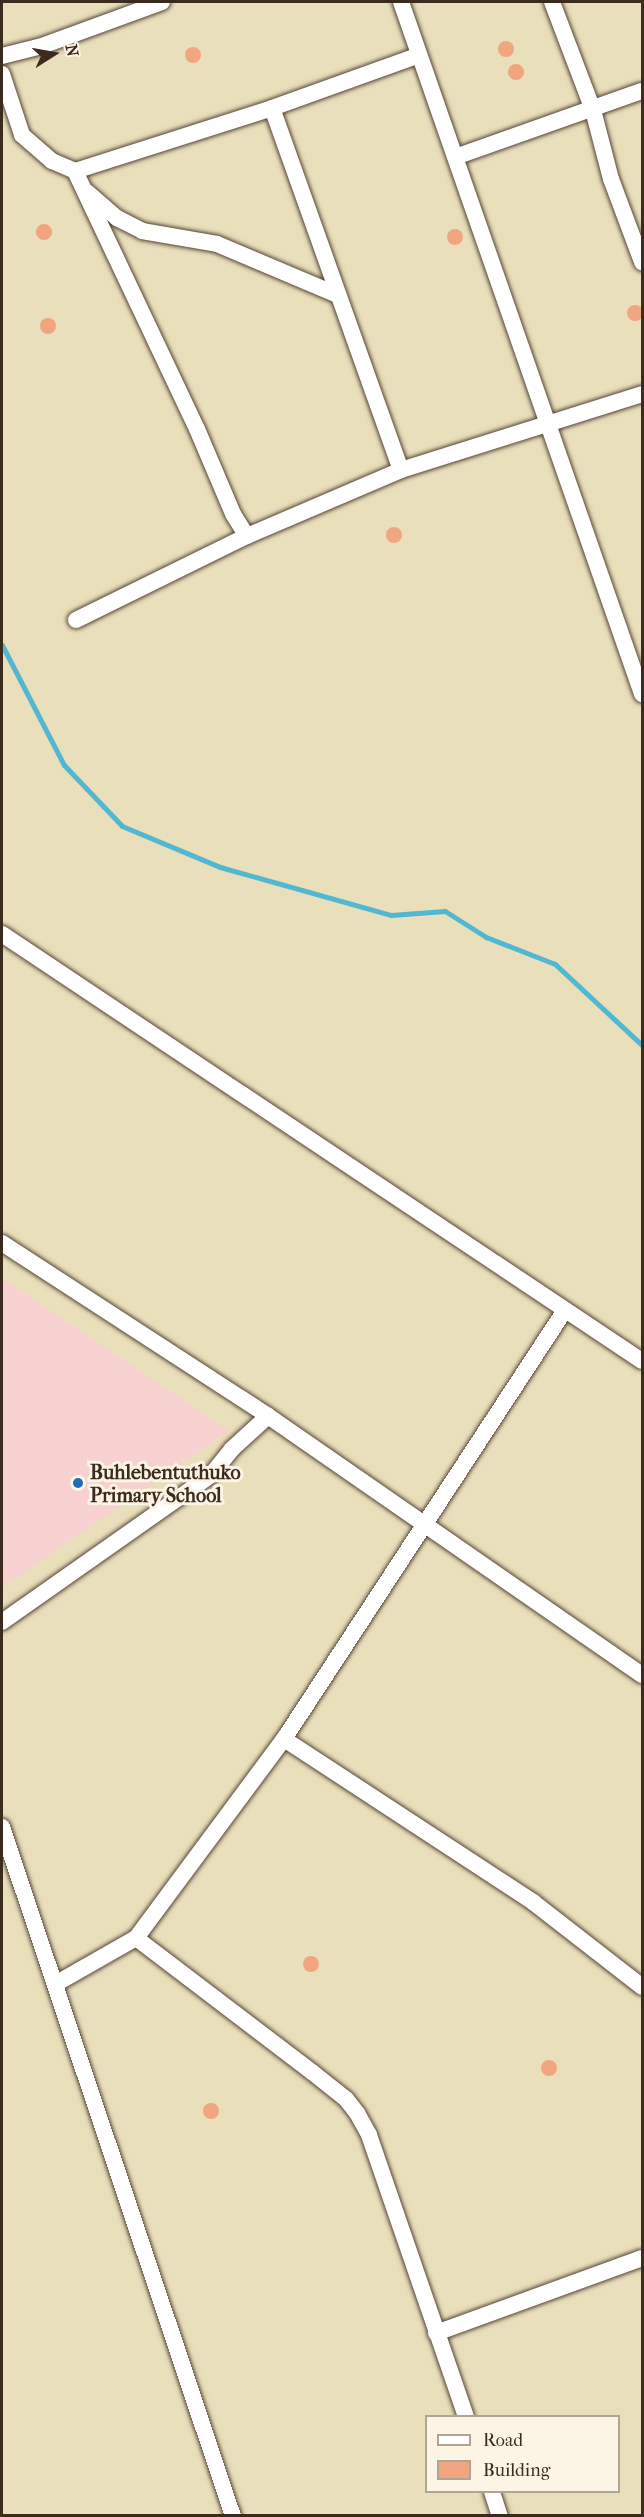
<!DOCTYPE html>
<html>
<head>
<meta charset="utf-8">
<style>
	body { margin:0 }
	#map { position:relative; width:644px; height:2517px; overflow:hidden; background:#e9dfbb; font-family:"IM FELL French Canon",serif }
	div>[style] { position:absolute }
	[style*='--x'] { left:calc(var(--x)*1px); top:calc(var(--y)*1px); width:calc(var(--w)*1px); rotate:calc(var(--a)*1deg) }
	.built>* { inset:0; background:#f7d0d0 }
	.stream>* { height:5px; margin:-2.5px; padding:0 2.5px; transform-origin:2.5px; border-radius:2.5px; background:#52b7d1 }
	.building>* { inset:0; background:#f1a67f }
	.round { border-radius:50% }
	.roads { filter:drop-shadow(0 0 2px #554536) drop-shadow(0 0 2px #554536) }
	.minor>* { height:16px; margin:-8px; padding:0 8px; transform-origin:8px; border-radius:8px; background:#fff }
	.dots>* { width:16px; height:16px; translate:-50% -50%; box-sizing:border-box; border:3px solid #fcf5e5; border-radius:50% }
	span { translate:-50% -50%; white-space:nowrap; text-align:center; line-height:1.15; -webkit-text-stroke:6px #fcf5e5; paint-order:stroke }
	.poi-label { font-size:20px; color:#3b2a1e; font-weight:700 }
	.left { translate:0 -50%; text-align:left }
	.frame { position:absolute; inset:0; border:3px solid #3b2a1e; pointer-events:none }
	.legend { position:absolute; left:425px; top:2415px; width:195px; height:78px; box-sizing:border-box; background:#fcf5e5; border:2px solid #afa495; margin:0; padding:8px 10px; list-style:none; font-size:18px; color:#3b2a1e }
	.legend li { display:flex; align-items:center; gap:12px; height:30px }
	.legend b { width:30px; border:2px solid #afa495 }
	.north { position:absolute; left:24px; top:24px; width:60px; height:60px; -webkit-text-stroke:4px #fcf5e5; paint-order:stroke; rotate:79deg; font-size:16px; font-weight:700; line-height:24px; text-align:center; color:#3b2a1e }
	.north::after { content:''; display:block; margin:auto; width:21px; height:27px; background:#3b2a1e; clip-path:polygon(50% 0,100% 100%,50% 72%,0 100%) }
</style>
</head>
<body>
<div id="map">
	<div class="built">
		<div style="clip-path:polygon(2px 1278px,229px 1431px,2px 1588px)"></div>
	</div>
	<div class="stream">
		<div style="--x:2;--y:645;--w:135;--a:62.7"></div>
		<div style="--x:64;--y:765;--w:84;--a:46.4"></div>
		<div style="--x:122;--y:826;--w:106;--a:22.7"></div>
		<div style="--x:220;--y:867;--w:178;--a:15.7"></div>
		<div style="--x:391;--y:915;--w:54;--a:-4.2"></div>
		<div style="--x:445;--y:911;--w:49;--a:32.4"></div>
		<div style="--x:486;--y:937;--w:74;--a:21.4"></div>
		<div style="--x:555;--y:964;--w:119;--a:43"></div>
	</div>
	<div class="building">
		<div class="round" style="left:498px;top:41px;width:16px;height:16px"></div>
		<div class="round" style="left:185px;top:47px;width:16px;height:16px"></div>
		<div class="round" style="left:508px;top:64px;width:16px;height:16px"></div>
		<div class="round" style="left:36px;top:224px;width:16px;height:16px"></div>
		<div class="round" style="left:447px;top:229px;width:16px;height:16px"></div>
		<div class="round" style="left:627px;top:305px;width:16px;height:16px"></div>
		<div class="round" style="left:40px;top:318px;width:16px;height:16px"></div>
		<div class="round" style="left:386px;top:527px;width:16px;height:16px"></div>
		<div class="round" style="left:303px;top:1956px;width:16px;height:16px"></div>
		<div class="round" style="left:541px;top:2060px;width:16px;height:16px"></div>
		<div class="round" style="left:203px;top:2103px;width:16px;height:16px"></div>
	</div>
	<div class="roads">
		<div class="minor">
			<div style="--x:401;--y:2;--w:733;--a:70.8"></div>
			<div style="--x:552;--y:2;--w:116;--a:69.2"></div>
			<div style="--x:593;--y:110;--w:71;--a:75.4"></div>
			<div style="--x:611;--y:179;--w:89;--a:69.5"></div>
			<div style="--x:2;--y:56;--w:38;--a:-14"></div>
			<div style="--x:39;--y:47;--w:131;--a:-20.1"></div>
			<div style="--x:2;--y:74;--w:64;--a:71.8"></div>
			<div style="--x:22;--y:135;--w:40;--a:41"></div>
			<div style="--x:52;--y:161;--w:25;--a:23"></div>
			<div style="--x:75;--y:171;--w:207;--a:-17.7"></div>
			<div style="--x:272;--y:108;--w:156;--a:-19.8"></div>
			<div style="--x:272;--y:108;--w:384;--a:70.4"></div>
			<div style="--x:401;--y:470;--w:253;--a:-17.5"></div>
			<div style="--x:458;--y:156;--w:195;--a:-19.5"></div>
			<div style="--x:75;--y:171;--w:285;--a:64.7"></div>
			<div style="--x:197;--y:429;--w:92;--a:67"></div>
			<div style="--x:233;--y:514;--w:26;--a:58"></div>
			<div style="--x:247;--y:536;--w:168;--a:-23.2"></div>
			<div style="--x:87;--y:192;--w:40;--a:41"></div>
			<div style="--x:117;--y:218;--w:28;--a:27"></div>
			<div style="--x:142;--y:231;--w:76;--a:9.8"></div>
			<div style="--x:217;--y:244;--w:131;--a:22.9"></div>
			<div style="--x:76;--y:620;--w:191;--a:-26.2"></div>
			<div style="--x:2;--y:934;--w:769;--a:33.71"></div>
			<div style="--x:2;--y:1243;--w:317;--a:33"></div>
			<div style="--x:268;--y:1416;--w:455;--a:34.7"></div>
			<div style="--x:2;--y:1622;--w:256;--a:-35.1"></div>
			<div style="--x:211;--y:1475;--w:33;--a:-51"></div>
			<div style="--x:232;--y:1449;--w:49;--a:-42.5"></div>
			<div style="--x:284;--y:1739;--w:298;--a:33.2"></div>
			<div style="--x:533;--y:1902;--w:138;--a:37.9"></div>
			<div style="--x:2;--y:1827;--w:727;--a:71.47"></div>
			<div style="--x:136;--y:1938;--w:221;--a:37.3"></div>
			<div style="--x:312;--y:2072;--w:43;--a:38.5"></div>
			<div style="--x:346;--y:2099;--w:18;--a:52"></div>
			<div style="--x:357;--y:2113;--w:25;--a:61"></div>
			<div style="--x:369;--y:2135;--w:297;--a:71"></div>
			<div style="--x:57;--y:1983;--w:91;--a:-29.7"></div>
			<div style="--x:136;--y:1938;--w:248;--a:-53.4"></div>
			<div style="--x:284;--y:1739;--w:513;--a:-56.77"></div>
			<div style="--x:436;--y:2333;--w:219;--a:-20"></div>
			<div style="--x:492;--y:2492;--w:25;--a:72"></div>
		</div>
	</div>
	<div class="dots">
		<div style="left:78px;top:1483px;background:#1f6fb2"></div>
	</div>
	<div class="poi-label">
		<span class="left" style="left:90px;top:1484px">Buhlebentuthuko<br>Primary School</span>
	</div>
	<div class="frame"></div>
	<ul class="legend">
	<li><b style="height:8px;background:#fff"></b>Road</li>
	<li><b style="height:16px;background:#f1a67f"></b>Building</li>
	</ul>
	<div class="north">N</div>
</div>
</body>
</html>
